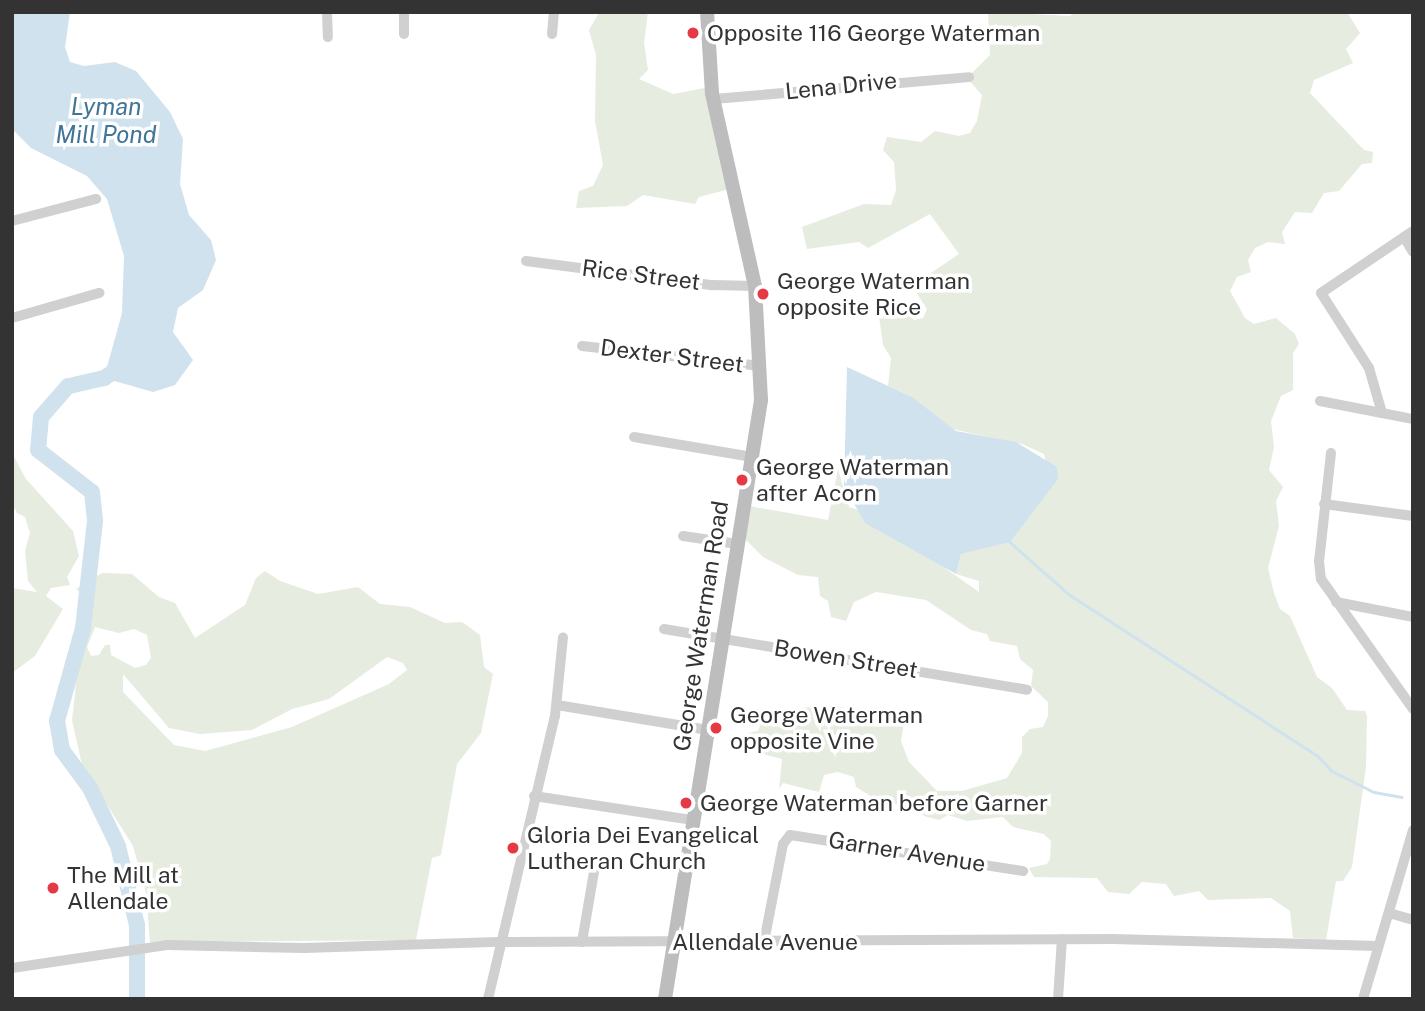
<!DOCTYPE html>
<html>
<head>
<meta charset="utf-8">
<style>
	body { margin:0 }
	#map { position:relative; width:1425px; height:1011px; overflow:hidden; background:#fff; font-family:"Public Sans",sans-serif }
	div>[style] { position:absolute }
	[style*='--x'] { left:calc(var(--x)*1px); top:calc(var(--y)*1px); width:calc(var(--w)*1px); rotate:calc(var(--a)*1deg) }
	.green>* { inset:0; background:#e6ecdf }
	.water>* { inset:0; background:#cfe2ee }
	.stream>* { height:2.5px; margin:-1.25px; padding:0 1.25px; transform-origin:1.25px; border-radius:1.25px; background:#cfe2ee }
	.river>* { height:16px; margin:-8px; padding:0 8px; transform-origin:8px; border-radius:8px; background:#cfe2ee }
	.street>* { height:10px; margin:-5px; padding:0 5px; transform-origin:5px; border-radius:5px; background:#d0d0d0 }
	.secondary>* { height:14px; margin:-7px; padding:0 7px; transform-origin:7px; border-radius:7px; background:#bdbdbd }
	.dots>* { width:19px; height:19px; translate:-50% -50%; box-sizing:border-box; border:4px solid #fff; border-radius:50% }
	span { translate:-50% -50%; white-space:nowrap; text-align:center; line-height:1.15; -webkit-text-stroke:7px #fff; paint-order:stroke }
	.poi-label { font-size:23px; color:#333 }
	.left { translate:0 -50%; text-align:left }
	.street-label { font-size:23px; color:#333 }
	.water-label { font-size:24px; color:#3f7597; font-style:italic }
	.frame { position:absolute; inset:0; border:14px solid #333; pointer-events:none }
</style>
</head>
<body>
<div id="map">
	<div class="green">
		<div style="clip-path:polygon(648px 12px,644px 43px,648px 70px,639px 79px,673px 94px,710px 87px,730px 189px,699px 197px,695px 204px,643px 195px,627px 206px,576px 208px,579px 191px,593px 186px,603px 165px,595px 121px,596px 55px,589px 30px,599px 13px)"></div>
		<div style="clip-path:polygon(988px 12px,1070px 16px,1075px 12px,1347px 12px,1360px 33px,1346px 49px,1353px 63px,1314px 80px,1310px 93px,1364px 150px,1373px 152px,1372px 163px,1362px 164px,1339px 191px,1324px 193px,1312px 213px,1295px 212px,1282px 232px,1285px 244px,1268px 242px,1255px 248px,1248px 260px,1251px 272px,1237px 277px,1230px 291px,1245px 318px,1254px 324px,1276px 318px,1295px 334px,1299px 344px,1293px 353px,1293px 390px,1281px 396px,1271px 421px,1274px 447px,1269px 470px,1283px 487px,1276px 501px,1279px 526px,1268px 568px,1274px 593px,1280px 609px,1290px 616px,1317px 677px,1332px 688px,1347px 710px,1365px 711px,1367px 716px,1366px 767px,1352px 867px,1343px 881px,1336px 881px,1326px 940px,1293px 938px,1290px 911px,1271px 898px,1208px 900px,1199px 891px,1174px 896px,1166px 884px,1142px 882px,1129px 894px,1108px 892px,1097px 878px,1034px 877px,1029px 868px,1047px 864px,1050px 859px,1051px 841px,1044px 834px,1013px 827px,1003px 817px,967px 821px,948px 815px,939px 820px,924px 816px,914px 805px,882px 803px,856px 787px,854px 777px,838px 772px,824px 775px,819px 792px,783px 783px,779px 789px,782px 759px,755px 752px,747px 746px,748px 733px,758px 731px,763px 719px,779px 709px,834px 706px,905px 717px,901px 741px,909px 762px,937px 791px,962px 791px,1007px 778px,1022px 753px,1022px 737px,1030px 729px,1043px 727px,1048px 716px,1048px 702px,1031px 686px,1033px 670px,1020px 659px,1017px 646px,990px 641px,987px 634px,971px 630px,926px 600px,876px 592px,854px 602px,846px 621px,831px 617px,828px 601px,820px 596px,818px 577px,798px 575px,763px 557px,739px 533px,743px 505px,828px 520px,838px 469px,849px 507px,865px 512px,979px 592px,979px 581px,956px 574px,961px 554px,991px 546px,1047px 468px,1044px 454px,1022px 444px,952px 429px,910px 396px,888px 386px,891px 358px,883px 345px,878px 309px,891px 311px,899px 304px,914px 320px,923px 318px,927px 309px,912px 286px,959px 254px,930px 214px,868px 248px,859px 242px,807px 249px,802px 227px,864px 204px,891px 205px,896px 190px,894px 162px,883px 150px,887px 137px,921px 142px,935px 131px,959px 136px,970px 133px,977px 121px,982px 95px,967px 78px,990px 55px)"></div>
		<div style="clip-path:polygon(12px 453px,26px 479px,73px 531px,79px 556px,67px 577px,70px 585px,51px 588px,46px 596px,63px 609px,35px 656px,12px 673px,12px 588px,37px 592px,28px 581px,25px 551px,30px 533px,25px 517px,17px 513px,12px 504px)"></div>
		<div style="clip-path:polygon(evenodd,265px 571px,280px 581px,318px 594px,358px 587px,380px 604px,410px 607px,445px 623px,462px 622px,480px 635px,484px 667px,493px 674px,481px 733px,457px 764px,441px 855px,432px 858px,416px 940px,150px 942px,146px 893px,133px 846px,82px 765px,72px 720px,77px 675px,91px 620px,83px 594px,76px 589px,102px 573px,132px 574px,159px 597px,175px 603px,195px 638px,245px 605px,256px 578px,265px 571px,95px 627px,119px 633px,134px 629px,147px 635px,151px 658px,146px 665px,135px 668px,111px 655px,110px 645px,105px 645px,99px 655px,91px 656px,87px 647px,95px 627px,265px 571px,387px 657px,403px 663px,407px 670px,389px 684px,292px 727px,205px 751px,174px 745px,123px 692px,123px 674px,169px 728px,200px 734px,252px 730px,292px 709px,329px 699px,387px 657px)"></div>
	</div>
	<div class="water">
		<div style="clip-path:polygon(12px 12px,70px 12px,65px 47px,70px 62px,84px 66px,115px 62px,136px 71px,170px 112px,183px 139px,180px 184px,189px 215px,211px 240px,216px 260px,203px 290px,178px 308px,173px 332px,193px 360px,175px 385px,153px 392px,104px 378px,122px 313px,124px 256px,107px 199px,87px 176px,31px 148px,12px 129px)"></div>
		<div style="clip-path:polygon(847px 367px,912px 397px,956px 431px,1016px 442px,1057px 467px,1058px 479px,1010px 542px,961px 554px,956px 574px,865px 523px,844px 486px)"></div>
	</div>
	<div class="stream">
		<div style="--x:1010;--y:542;--w:80;--a:41.5"></div>
		<div style="--x:1070;--y:595;--w:297;--a:33"></div>
		<div style="--x:1319;--y:757;--w:19;--a:47"></div>
		<div style="--x:1332;--y:771;--w:47;--a:26.6"></div>
		<div style="--x:1374;--y:792;--w:28;--a:10"></div>
	</div>
	<div class="river">
		<div style="--x:119;--y:368;--w:18;--a:146"></div>
		<div style="--x:104;--y:378;--w:37;--a:167"></div>
		<div style="--x:68;--y:386;--w:41;--a:131.1"></div>
		<div style="--x:41;--y:417;--w:33;--a:95"></div>
		<div style="--x:38;--y:450;--w:68;--a:37.9"></div>
		<div style="--x:92;--y:492;--w:29;--a:84"></div>
		<div style="--x:95;--y:521;--w:108;--a:96.4"></div>
		<div style="--x:83;--y:628;--w:97;--a:105.6"></div>
		<div style="--x:57;--y:721;--w:29;--a:80"></div>
		<div style="--x:62;--y:750;--w:47;--a:53.6"></div>
		<div style="--x:90;--y:788;--w:64;--a:64.2"></div>
		<div style="--x:118;--y:846;--w:81;--a:76.5"></div>
		<div style="--x:137;--y:925;--w:74;--a:90"></div>
	</div>
	<div class="street">
		<div style="--x:327;--y:12;--w:25;--a:88"></div>
		<div style="--x:404;--y:12;--w:22;--a:90"></div>
		<div style="--x:552;--y:34;--w:22;--a:-85"></div>
		<div style="--x:714;--y:99;--w:256;--a:-4.9"></div>
		<div style="--x:12;--y:221;--w:87;--a:-14.7"></div>
		<div style="--x:1404;--y:237;--w:17;--a:59"></div>
		<div style="--x:526;--y:261;--w:188;--a:7.4"></div>
		<div style="--x:712;--y:285;--w:43;--a:1.3"></div>
		<div style="--x:12;--y:318;--w:91;--a:-16"></div>
		<div style="--x:582;--y:346;--w:180;--a:6.4"></div>
		<div style="--x:1320;--y:401;--w:95;--a:11"></div>
		<div style="--x:1382;--y:413;--w:47;--a:-106.1"></div>
		<div style="--x:1369;--y:368;--w:89;--a:-122.6"></div>
		<div style="--x:1321;--y:293;--w:111;--a:-34"></div>
		<div style="--x:634;--y:437;--w:120;--a:9.6"></div>
		<div style="--x:1331;--y:453;--w:109;--a:96.3"></div>
		<div style="--x:1319;--y:561;--w:18;--a:84"></div>
		<div style="--x:1321;--y:579;--w:159;--a:54.7"></div>
		<div style="--x:1324;--y:504;--w:90;--a:7.7"></div>
		<div style="--x:683;--y:536;--w:55;--a:8.4"></div>
		<div style="--x:1336;--y:602;--w:78;--a:11"></div>
		<div style="--x:664;--y:629;--w:368;--a:9.5"></div>
		<div style="--x:557;--y:705;--w:153;--a:9.4"></div>
		<div style="--x:534;--y:796;--w:161;--a:8.6"></div>
		<div style="--x:1389;--y:913;--w:25;--a:16"></div>
		<div style="--x:582;--y:942;--w:71;--a:-80.3"></div>
		<div style="--x:764;--y:942;--w:100;--a:-79"></div>
		<div style="--x:783;--y:844;--w:11;--a:-52"></div>
		<div style="--x:790;--y:835;--w:236;--a:8.8"></div>
		<div style="--x:12;--y:968;--w:158;--a:-8.4"></div>
		<div style="--x:168;--y:945;--w:136;--a:1.3"></div>
		<div style="--x:304;--y:948;--w:195;--a:-1.8"></div>
		<div style="--x:499;--y:942;--w:614;--a:-0.28"></div>
		<div style="--x:1113;--y:939;--w:265;--a:1.5"></div>
		<div style="--x:488;--y:999;--w:291;--a:-76.7"></div>
		<div style="--x:555;--y:716;--w:79;--a:-84.2"></div>
		<div style="--x:1058;--y:999;--w:60;--a:-86.2"></div>
		<div style="--x:1363;--y:999;--w:176;--a:-73.5"></div>
	</div>
	<div class="secondary">
		<div style="--x:665;--y:999;--w:607;--a:-80.89"></div>
		<div style="--x:761;--y:400;--w:114;--a:-93"></div>
		<div style="--x:755;--y:286;--w:198;--a:-102.6"></div>
		<div style="--x:712;--y:93;--w:81;--a:-93.5"></div>
	</div>
	<div class="dots">
		<div style="left:693px;top:33px;background:#e63946"></div>
		<div style="left:763px;top:294px;background:#e63946"></div>
		<div style="left:742px;top:480px;background:#e63946"></div>
		<div style="left:716px;top:728px;background:#e63946"></div>
		<div style="left:686px;top:803px;background:#e63946"></div>
		<div style="left:513px;top:848px;background:#e63946"></div>
		<div style="left:53px;top:888px;background:#e63946"></div>
	</div>
	<div class="poi-label">
		<span class="left" style="left:707px;top:33px">Opposite 116 George Waterman</span>
		<span class="left" style="left:777px;top:294px">George Waterman<br>opposite Rice</span>
		<span class="left" style="left:756px;top:480px">George Waterman<br>after Acorn</span>
		<span class="left" style="left:730px;top:728px">George Waterman<br>opposite Vine</span>
		<span class="left" style="left:700px;top:803px">George Waterman before Garner</span>
		<span class="left" style="left:527px;top:848px">Gloria Dei Evangelical<br>Lutheran Church</span>
		<span class="left" style="left:67px;top:888px">The Mill at<br>Allendale</span>
	</div>
	<div class="street-label">
		<span style="left:841px;top:86px;rotate:-6deg">Lena Drive</span>
		<span style="left:641px;top:275px;rotate:7deg">Rice Street</span>
		<span style="left:672px;top:356px;rotate:7deg">Dexter Street</span>
		<span style="left:701px;top:626px;rotate:-81deg">George Waterman Road</span>
		<span style="left:846px;top:659px;rotate:9deg">Bowen Street</span>
		<span style="left:907px;top:852px;rotate:9deg">Garner Avenue</span>
		<span style="left:765px;top:942px">Allendale Avenue</span>
	</div>
	<div class="water-label">
		<span style="left:106px;top:121px">Lyman<br>Mill Pond</span>
	</div>
	<div class="frame"></div>
</div>
</body>
</html>
